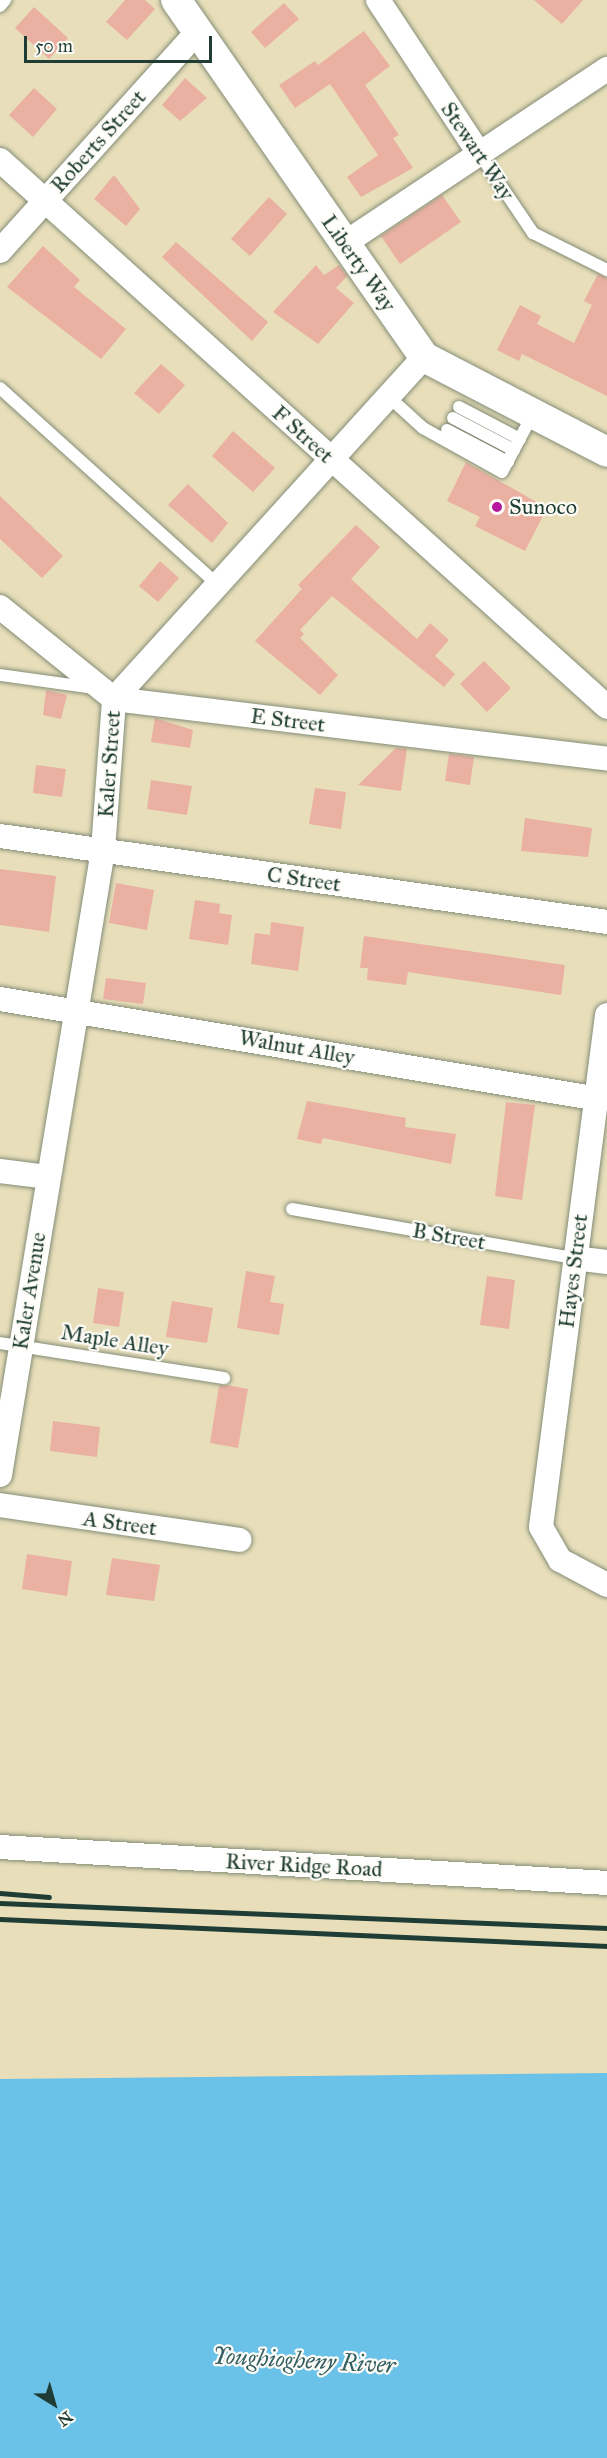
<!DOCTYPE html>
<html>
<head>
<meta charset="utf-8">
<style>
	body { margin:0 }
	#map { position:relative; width:607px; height:2458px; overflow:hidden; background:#e8deba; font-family:"IM FELL Great Primer",serif }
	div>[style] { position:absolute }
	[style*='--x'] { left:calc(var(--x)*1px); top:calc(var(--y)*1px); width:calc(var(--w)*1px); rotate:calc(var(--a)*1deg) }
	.water>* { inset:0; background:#6ac2e8 }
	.building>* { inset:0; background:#eab1a3 }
	.roads { filter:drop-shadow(0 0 2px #848e77) drop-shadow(0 0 2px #848e77) }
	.service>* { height:12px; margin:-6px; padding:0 6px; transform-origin:6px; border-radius:6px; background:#fff }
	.minor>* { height:24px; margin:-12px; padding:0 12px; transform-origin:12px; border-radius:12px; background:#fff }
	.tertiary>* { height:30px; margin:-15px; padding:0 15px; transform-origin:15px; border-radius:15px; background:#fff }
	.rail>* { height:4.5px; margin:-2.25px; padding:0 2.25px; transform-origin:2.25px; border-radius:2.25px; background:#1f3d34 }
	.dots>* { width:16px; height:16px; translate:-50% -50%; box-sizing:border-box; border:3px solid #fdfcf7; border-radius:50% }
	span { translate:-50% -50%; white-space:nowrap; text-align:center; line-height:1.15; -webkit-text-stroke:4.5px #fdfcf7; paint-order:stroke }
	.street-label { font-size:22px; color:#1f3d34 }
	.poi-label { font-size:22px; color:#1f3d34 }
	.left { translate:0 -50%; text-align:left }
	.water-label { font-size:24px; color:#325e61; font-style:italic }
	.north { position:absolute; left:24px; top:2374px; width:60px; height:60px; -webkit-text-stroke:4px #fdfcf7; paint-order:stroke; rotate:143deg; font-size:16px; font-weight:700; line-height:24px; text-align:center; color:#1f3d34 }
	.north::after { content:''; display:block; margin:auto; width:21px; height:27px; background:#1f3d34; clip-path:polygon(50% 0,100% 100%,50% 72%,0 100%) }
	.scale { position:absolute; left:24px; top:36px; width:188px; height:27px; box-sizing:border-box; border:3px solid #1f3d34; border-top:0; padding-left:8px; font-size:18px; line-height:21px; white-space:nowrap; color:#1f3d34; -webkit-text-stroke:4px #fdfcf7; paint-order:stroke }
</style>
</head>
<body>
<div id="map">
	<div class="water">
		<div style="clip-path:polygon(607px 2073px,607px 2458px,0 2458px,0 2079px)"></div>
	</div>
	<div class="building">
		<div style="clip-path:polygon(125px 0,145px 0,155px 9px,127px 40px,106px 22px)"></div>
		<div style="clip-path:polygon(534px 0,583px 0,562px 24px)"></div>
		<div style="clip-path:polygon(284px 3px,299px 19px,265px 48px,251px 32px)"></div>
		<div style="clip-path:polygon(34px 7px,68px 38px,49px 59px,15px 28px)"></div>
		<div style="clip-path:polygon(364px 31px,390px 66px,365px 85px,399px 135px,393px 138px,413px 168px,361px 197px,347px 177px,378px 155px,330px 84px,295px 108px,279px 85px,315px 61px,318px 65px)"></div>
		<div style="clip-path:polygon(185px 78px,207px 98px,180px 121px,162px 105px)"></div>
		<div style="clip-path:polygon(34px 88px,57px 109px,33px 137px,9px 115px)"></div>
		<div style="clip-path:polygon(114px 175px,140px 209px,126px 226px,94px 199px)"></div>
		<div style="clip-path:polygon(442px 195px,461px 222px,400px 264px,381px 236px)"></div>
		<div style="clip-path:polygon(269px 197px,287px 214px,250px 256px,231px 239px)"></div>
		<div style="clip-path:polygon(176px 242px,268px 322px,252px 341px,162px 257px)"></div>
		<div style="clip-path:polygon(43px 246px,80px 280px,74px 287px,126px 329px,101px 359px,7px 287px)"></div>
		<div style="clip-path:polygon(316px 265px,324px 275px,339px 265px,347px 276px,336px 288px,354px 303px,318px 344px,273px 312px)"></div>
		<div style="clip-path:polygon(598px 274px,607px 278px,607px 396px,522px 354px,519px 361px,497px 350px,520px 305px,541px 316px,537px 324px,574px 343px,592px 305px,584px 301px)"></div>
		<div style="clip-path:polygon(161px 364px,185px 385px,159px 414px,134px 393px)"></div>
		<div style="clip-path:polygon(233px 431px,275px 468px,253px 492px,212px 456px)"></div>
		<div style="clip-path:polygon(466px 462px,547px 508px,525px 551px,475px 526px,480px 517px,447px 501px)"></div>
		<div style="clip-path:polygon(188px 484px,228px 523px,212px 543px,168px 505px)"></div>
		<div style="clip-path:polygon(0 496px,63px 556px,42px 578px,0 539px)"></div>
		<div style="clip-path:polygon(356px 525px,380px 547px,351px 579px,417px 639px,430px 623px,449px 640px,435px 656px,455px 674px,444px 687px,332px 596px,300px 630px,304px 634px,300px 638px,338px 675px,320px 695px,255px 641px,302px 589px,298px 585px)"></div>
		<div style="clip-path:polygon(160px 561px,179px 578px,158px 602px,139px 586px)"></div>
		<div style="clip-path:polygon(484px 661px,511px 688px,487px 712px,460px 684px)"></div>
		<div style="clip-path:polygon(46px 690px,67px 695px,61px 719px,43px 715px)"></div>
		<div style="clip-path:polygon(155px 718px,193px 730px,190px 748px,151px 742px)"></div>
		<div style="clip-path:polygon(396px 748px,407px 749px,401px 791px,358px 785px)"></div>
		<div style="clip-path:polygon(449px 754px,474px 757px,470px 785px,445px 781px)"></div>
		<div style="clip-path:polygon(36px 765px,66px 769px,62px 797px,33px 793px)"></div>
		<div style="clip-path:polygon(151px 780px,192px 786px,187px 815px,147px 809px)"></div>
		<div style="clip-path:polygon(315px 788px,346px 792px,341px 829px,309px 824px)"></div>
		<div style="clip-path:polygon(525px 818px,592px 828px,588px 857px,521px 851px)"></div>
		<div style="clip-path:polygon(0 869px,56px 876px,49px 932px,0 925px)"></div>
		<div style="clip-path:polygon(116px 883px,154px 890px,147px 930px,109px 923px)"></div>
		<div style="clip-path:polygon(195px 900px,220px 904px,219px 913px,232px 915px,228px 945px,189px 939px)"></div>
		<div style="clip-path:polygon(271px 922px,304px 927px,298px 971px,251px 964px,255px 933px,270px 935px)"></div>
		<div style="clip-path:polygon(364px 936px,565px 965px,561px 995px,408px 972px,406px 985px,367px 980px,368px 968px,360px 968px)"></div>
		<div style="clip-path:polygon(106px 978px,146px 983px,143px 1004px,103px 999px)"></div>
		<div style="clip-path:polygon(307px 1101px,406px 1118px,405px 1127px,456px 1134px,451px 1164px,323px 1138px,321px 1144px,297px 1139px)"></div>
		<div style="clip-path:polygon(506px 1102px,535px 1105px,522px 1200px,495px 1196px)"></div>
		<div style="clip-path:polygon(246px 1271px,275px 1276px,270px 1302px,284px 1304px,279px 1335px,237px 1328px)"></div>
		<div style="clip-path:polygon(487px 1276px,515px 1280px,509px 1329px,480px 1325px)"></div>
		<div style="clip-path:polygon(98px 1288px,124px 1292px,119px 1327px,93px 1323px)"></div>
		<div style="clip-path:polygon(172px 1301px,213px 1308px,207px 1343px,166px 1337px)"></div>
		<div style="clip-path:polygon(227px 1385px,248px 1389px,238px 1448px,210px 1443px,219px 1386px)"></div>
		<div style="clip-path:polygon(53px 1421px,100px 1427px,97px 1457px,50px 1451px)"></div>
		<div style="clip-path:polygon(27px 1554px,72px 1561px,67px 1596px,22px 1589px)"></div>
		<div style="clip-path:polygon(112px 1558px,160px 1565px,154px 1601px,106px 1595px)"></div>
	</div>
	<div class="roads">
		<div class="service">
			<div style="--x:0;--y:6;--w:8;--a:-50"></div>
			<div style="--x:479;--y:153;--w:97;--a:56"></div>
			<div style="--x:533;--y:233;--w:83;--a:26.6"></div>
			<div style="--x:0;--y:388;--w:292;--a:42.1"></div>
			<div style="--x:389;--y:397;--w:46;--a:42.4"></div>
			<div style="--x:423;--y:428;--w:90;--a:29.1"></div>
			<div style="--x:502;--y:472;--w:66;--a:-61.9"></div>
			<div style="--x:459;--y:407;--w:69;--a:27.7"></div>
			<div style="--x:453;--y:418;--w:69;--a:27.7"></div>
			<div style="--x:447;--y:430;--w:69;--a:27.7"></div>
			<div style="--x:0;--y:675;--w:95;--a:7.9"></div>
			<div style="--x:292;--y:1209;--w:286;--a:9.9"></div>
			<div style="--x:0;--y:1343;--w:227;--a:8.9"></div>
		</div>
		<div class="minor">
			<div style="--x:378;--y:0;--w:183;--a:56.6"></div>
			<div style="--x:0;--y:160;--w:817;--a:42.02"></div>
			<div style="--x:345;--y:243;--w:315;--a:-33.6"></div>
			<div style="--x:0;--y:251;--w:295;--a:-48"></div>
			<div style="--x:0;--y:607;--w:146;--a:38.9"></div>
			<div style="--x:114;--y:699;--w:497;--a:6.9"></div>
			<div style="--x:0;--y:836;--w:613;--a:8.06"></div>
			<div style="--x:0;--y:999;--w:601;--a:9.48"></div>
			<div style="--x:607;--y:1015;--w:516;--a:97.35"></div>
			<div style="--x:541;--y:1527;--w:38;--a:60"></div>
			<div style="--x:560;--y:1560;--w:53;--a:28"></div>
			<div style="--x:0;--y:1171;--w:47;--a:7.3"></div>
			<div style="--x:574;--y:1258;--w:33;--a:7"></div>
			<div style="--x:0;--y:1475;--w:633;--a:-80.64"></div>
			<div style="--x:103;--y:850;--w:151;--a:-85.8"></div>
			<div style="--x:114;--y:699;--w:462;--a:-47.8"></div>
			<div style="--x:0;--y:1505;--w:242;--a:8.3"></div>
			<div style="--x:0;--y:1847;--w:608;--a:3.39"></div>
		</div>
		<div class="tertiary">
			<div style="--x:176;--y:0;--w:435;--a:55.2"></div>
			<div style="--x:424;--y:357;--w:206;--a:27.4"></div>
		</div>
	</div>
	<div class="rail">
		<div style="--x:0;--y:1893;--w:49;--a:4.7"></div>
		<div style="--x:0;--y:1903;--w:608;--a:2.36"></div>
		<div style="--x:0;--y:1919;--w:608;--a:2.55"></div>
	</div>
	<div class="dots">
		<div style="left:497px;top:507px;background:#b5179e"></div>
	</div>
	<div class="street-label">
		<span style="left:98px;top:141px;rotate:-48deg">Roberts Street</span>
		<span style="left:478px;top:151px;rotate:56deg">Stewart Way</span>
		<span style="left:359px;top:263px;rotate:55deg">Liberty Way</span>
		<span style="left:303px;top:434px;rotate:42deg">F Street</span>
		<span style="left:288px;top:720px;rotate:7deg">E Street</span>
		<span style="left:109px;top:764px;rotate:-86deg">Kaler Street</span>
		<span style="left:304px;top:879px;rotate:8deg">C Street</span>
		<span style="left:297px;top:1047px;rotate:10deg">Walnut Alley</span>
		<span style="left:449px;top:1236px;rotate:10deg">B Street</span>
		<span style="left:573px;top:1271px;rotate:-83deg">Hayes Street</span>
		<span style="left:29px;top:1291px;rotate:-81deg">Kaler Avenue</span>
		<span style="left:115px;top:1340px;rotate:9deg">Maple Alley</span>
		<span style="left:120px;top:1523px;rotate:8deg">A Street</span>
		<span style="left:304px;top:1865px;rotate:3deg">River Ridge Road</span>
	</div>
	<div class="poi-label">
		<span class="left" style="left:509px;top:507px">Sunoco</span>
	</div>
	<div class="water-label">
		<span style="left:304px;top:2361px;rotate:3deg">Youghiogheny River</span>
	</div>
	<div class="north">N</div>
	<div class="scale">50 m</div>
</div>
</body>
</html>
